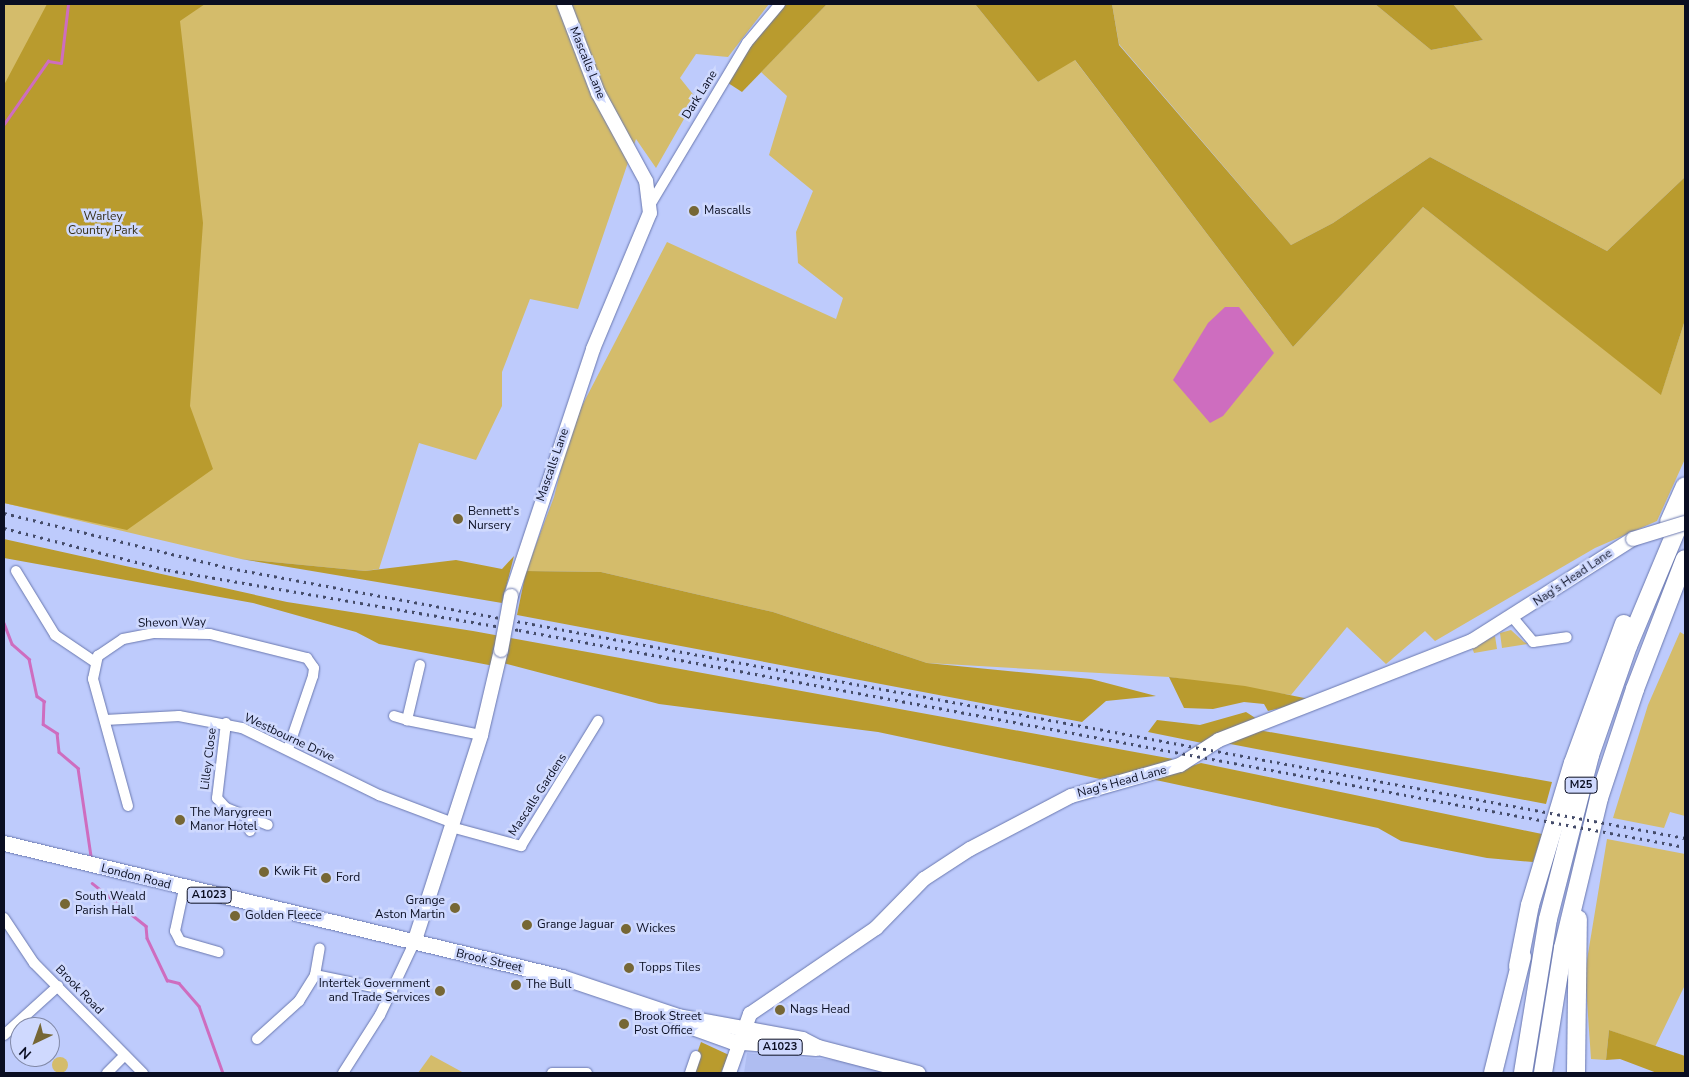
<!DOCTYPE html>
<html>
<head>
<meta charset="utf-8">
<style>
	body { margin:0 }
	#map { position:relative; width:1689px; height:1077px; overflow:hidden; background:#becbfc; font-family:"Nunito Sans",sans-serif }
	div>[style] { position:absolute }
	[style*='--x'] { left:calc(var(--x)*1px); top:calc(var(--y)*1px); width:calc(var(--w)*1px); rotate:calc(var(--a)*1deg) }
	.built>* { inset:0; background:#afbdf1 }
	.green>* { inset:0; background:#d4bc6b }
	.round { border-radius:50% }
	.forest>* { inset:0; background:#b99b2e }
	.water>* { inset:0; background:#ce6dbf }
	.stream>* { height:2.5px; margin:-1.25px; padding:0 1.25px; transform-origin:1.25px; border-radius:1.25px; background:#ce6dbf }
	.roads { filter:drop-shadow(0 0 1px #6a78af) drop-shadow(0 0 1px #6a78af) }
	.street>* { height:10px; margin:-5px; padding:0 5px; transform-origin:5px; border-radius:5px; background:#fff }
	.secondary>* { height:14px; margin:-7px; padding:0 7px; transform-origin:7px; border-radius:7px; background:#fff }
	.primary>* { height:15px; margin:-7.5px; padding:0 7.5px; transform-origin:7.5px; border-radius:7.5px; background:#fff }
	.highway>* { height:18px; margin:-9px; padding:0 9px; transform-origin:9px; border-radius:9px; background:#fff }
	.rail>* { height:2.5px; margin-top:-1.25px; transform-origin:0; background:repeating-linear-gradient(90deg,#454c6a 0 2.5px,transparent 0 7.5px) }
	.bridges { filter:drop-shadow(0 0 1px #6a78af) drop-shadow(0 0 1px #6a78af) }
	.secondary-bridge>* { height:14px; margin:-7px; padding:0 7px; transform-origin:7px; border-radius:7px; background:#fff }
	.dots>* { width:14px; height:14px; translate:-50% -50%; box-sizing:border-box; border:2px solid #cfd9fe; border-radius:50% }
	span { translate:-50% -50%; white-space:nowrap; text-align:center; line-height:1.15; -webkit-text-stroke:5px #cfd9fe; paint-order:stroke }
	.shield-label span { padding:1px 4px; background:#cfd9fe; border:1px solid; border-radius:4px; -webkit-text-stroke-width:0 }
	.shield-label { font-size:11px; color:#0a0e22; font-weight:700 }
	.street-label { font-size:12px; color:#0a0e22 }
	.poi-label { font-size:12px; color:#0a0e22 }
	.left { translate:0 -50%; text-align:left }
	.right { translate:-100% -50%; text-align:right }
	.park-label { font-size:12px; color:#37301a }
	.frame { position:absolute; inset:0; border:5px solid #0a0e22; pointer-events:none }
	.north { position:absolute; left:10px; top:1017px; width:50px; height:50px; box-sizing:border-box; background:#cfd9fe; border:1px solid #8088a6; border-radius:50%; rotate:222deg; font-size:14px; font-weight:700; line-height:20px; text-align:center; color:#0a0e22 }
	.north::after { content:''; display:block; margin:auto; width:18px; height:22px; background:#766735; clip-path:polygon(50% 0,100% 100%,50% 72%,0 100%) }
</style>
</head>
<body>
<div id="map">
	<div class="built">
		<div style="clip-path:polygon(747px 1053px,858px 1062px,891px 1073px,744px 1073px)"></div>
	</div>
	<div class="green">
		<div style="clip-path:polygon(4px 4px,769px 4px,728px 57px,696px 54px,680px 78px,696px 98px,656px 168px,636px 139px,578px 309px,530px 299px,502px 372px,502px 406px,476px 460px,419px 443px,379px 569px,365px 571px,241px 559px,4px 503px)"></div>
		<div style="clip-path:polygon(827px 4px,975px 4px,1038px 82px,1074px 59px,1293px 347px,1423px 207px,1661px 394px,1685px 320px,1685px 459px,1657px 521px,1595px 548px,1435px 641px,1425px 631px,1386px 664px,1347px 627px,1291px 695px,1169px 677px,927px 663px,773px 612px,601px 572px,526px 571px,554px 497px,572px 425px,667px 242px,836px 319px,843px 298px,798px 263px,796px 232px,813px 191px,769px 155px,787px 96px,761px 72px)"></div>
		<div style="clip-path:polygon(1112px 4px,1375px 4px,1431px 50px,1483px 40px,1453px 4px,1685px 4px,1685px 177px,1607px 251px,1430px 157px,1333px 223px,1291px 245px,1119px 44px)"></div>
		<div style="clip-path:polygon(1511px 630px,1524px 642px,1528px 644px,1502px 648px,1500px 633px)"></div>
		<div style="clip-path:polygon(1680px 632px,1685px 635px,1685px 816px,1670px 812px,1664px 828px,1613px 818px,1648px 705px)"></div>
		<div style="clip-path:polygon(1495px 636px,1497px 649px,1474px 653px,1472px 647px)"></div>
		<div style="clip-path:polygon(1607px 839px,1685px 854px,1685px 985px,1655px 1047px,1609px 1030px,1606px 1060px,1591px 1059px,1585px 972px)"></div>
		<div style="clip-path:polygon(431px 1055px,464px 1073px,418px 1073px)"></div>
		<div class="round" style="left:52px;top:1057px;width:16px;height:16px"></div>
	</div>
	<div class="forest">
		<div style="clip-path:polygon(47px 4px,205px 4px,180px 21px,203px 223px,190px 406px,213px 469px,127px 530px,4px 503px,4px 85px)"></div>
		<div style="clip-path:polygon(785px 4px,827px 4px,742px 92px,725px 81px,747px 44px)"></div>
		<div style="clip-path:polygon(975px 4px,1112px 4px,1119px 45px,1291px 245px,1333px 223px,1430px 157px,1607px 251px,1685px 177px,1685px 320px,1661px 395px,1423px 207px,1293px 347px,1075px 60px,1038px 82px)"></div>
		<div style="clip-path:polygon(1375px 4px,1453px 4px,1483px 40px,1431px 50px)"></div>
		<div style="clip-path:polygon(4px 539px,287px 602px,473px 631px,1173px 759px,1153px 769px,1100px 779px,878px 732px,659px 704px,503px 663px,494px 666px,379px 644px,356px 632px,253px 603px,4px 558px)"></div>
		<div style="clip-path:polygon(514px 556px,502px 603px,241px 559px,365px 571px,456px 560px,502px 569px)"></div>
		<div style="clip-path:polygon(526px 571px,601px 572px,773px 612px,927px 663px,1091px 679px,1156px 696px,1106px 701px,1082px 722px,517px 615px)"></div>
		<div style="clip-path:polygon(1169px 677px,1245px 686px,1314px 700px,1268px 711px,1264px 704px,1244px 702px,1213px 709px,1184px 708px)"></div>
		<div style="clip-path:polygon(1246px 712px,1257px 719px,1207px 744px,1148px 732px,1157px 720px,1200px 725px)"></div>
		<div style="clip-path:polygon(1258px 730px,1552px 782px,1546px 804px,1220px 742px)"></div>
		<div style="clip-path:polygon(1201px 763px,1542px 834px,1533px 862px,1487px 858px,1401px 841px,1378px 828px,1151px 779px)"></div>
		<div style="clip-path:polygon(1609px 1030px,1685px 1056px,1685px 1073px,1657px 1073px,1620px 1059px,1606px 1060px)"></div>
		<div style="clip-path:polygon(701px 1042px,729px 1055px,721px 1073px,690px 1073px)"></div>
	</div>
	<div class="water">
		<div style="clip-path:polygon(1225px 307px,1239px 307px,1274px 353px,1223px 416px,1210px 423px,1173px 380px,1208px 323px)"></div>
	</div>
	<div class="stream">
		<div style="--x:4;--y:124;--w:77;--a:-55.1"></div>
		<div style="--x:48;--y:61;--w:13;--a:9"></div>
		<div style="--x:61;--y:63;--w:59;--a:-83.2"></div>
		<div style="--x:4;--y:623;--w:22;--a:69"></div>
		<div style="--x:12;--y:644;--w:23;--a:41"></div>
		<div style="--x:29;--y:659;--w:38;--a:78"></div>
		<div style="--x:37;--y:696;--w:9;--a:36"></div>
		<div style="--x:44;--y:701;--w:23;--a:92"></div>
		<div style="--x:43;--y:724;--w:17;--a:33"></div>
		<div style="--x:57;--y:733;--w:19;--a:84"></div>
		<div style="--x:59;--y:752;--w:25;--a:40"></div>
		<div style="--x:78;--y:768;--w:89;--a:81.6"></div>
		<div style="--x:92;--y:883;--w:69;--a:38.5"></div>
		<div style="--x:146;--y:926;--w:12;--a:85"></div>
		<div style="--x:147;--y:938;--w:47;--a:64.5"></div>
		<div style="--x:167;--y:980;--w:12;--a:14"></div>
		<div style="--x:179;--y:983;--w:30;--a:49"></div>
		<div style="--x:199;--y:1006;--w:71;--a:70.3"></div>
	</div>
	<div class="roads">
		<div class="street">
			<div style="--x:650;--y:205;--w:189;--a:-59.1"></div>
			<div style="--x:747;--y:43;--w:51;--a:-49.8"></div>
			<div style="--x:16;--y:571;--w:75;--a:58.6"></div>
			<div style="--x:55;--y:635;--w:48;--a:34"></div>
			<div style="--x:1514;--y:619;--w:30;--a:50"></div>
			<div style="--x:1533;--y:642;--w:34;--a:-8"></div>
			<div style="--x:420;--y:665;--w:57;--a:103.3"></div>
			<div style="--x:407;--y:720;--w:76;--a:11.5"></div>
			<div style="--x:394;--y:716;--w:14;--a:17"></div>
			<div style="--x:105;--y:720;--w:74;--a:-3.1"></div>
			<div style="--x:179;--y:716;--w:64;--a:10.8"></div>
			<div style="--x:242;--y:728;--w:153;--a:26.1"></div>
			<div style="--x:379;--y:795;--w:79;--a:20.7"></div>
			<div style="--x:226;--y:723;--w:76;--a:96.8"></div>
			<div style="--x:217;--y:798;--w:13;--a:48"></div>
			<div style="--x:226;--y:808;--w:45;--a:22"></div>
			<div style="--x:128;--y:806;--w:132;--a:-105.4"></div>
			<div style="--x:93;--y:679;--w:24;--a:-78"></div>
			<div style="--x:98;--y:656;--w:30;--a:-34"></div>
			<div style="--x:123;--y:639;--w:32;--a:-11"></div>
			<div style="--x:154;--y:633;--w:56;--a:1"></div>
			<div style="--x:210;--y:634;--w:100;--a:13.9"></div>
			<div style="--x:307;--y:658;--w:12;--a:55"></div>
			<div style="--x:314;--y:668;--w:8;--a:97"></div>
			<div style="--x:313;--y:676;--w:77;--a:108.9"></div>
			<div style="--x:451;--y:827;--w:73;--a:15.2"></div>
			<div style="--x:521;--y:846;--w:147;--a:-58.4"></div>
			<div style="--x:250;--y:831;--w:12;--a:-70"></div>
			<div style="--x:184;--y:889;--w:43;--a:102.1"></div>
			<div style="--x:175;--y:931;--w:11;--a:63"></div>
			<div style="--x:180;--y:941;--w:40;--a:16"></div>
			<div style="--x:4;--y:918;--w:54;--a:56.3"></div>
			<div style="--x:34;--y:963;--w:155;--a:45.3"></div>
			<div style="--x:315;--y:975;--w:79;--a:11.7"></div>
			<div style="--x:4;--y:1035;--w:73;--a:-42.2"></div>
			<div style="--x:257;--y:1039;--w:57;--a:-42.1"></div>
			<div style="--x:299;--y:1001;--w:31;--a:-58"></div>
			<div style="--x:315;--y:975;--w:27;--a:-80"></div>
			<div style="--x:107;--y:1073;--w:25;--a:-45"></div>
			<div style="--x:343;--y:1073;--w:69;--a:-57.5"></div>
			<div style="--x:380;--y:1015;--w:80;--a:-64.7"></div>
			<div style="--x:552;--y:1073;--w:35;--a:0"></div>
			<div style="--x:690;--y:1073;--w:18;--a:-71"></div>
		</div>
		<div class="secondary">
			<div style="--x:511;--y:596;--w:260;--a:-71.6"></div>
			<div style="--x:593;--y:349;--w:147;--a:-67.3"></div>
			<div style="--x:650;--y:213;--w:32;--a:-97"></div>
			<div style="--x:646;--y:181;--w:100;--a:-118.6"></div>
			<div style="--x:598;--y:93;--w:95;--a:-110.9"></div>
			<div style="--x:414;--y:943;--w:219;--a:-72.1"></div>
			<div style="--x:481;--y:735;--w:87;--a:-76.8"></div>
			<div style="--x:729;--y:1073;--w:63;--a:-70.4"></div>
			<div style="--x:750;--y:1014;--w:153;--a:-34.3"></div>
			<div style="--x:876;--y:928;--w:69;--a:-45.6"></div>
			<div style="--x:924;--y:879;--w:55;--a:-33.1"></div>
			<div style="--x:970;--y:849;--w:114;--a:-27.7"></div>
			<div style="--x:1071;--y:796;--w:113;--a:-15.9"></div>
			<div style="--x:1180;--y:765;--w:46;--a:-32.7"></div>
			<div style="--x:1219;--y:740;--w:272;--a:-21.4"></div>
			<div style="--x:1472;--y:641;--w:191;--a:-32.4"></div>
		</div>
		<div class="primary">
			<div style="--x:4;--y:843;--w:574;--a:13.5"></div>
			<div style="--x:562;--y:977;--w:122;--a:18.6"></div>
			<div style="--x:678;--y:1016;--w:126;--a:10.5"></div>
			<div style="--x:802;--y:1039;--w:18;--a:27"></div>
			<div style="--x:818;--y:1047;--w:103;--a:14.6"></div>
			<div style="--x:678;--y:1016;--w:15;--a:42"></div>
			<div style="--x:689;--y:1026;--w:45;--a:19.7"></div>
			<div style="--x:731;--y:1041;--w:85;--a:4.7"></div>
		</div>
		<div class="highway">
			<div style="--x:1669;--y:522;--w:39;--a:-66"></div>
			<div style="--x:1518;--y:966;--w:62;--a:-78.9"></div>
			<div style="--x:1530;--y:905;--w:148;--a:-73.2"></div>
			<div style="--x:1573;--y:763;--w:148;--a:-69.9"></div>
			<div style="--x:1493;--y:1073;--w:120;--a:-76"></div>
			<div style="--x:1523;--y:1073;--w:156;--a:-80.8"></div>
			<div style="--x:1548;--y:919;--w:169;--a:-75.6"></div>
			<div style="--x:1590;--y:755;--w:115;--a:-70.8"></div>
			<div style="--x:1628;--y:646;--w:147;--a:-67.3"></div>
			<div style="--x:1543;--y:1073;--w:127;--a:-80.9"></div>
			<div style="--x:1563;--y:948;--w:154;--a:-76.5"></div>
			<div style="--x:1599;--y:798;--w:115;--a:-71.7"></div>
			<div style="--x:1635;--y:689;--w:139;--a:-69"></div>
			<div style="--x:1576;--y:1073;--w:154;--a:-89.3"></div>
		</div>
	</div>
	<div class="rail">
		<div style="--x:4;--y:513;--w:233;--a:13.7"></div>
		<div style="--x:230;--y:568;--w:1480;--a:10.51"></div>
		<div style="--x:4;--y:528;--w:169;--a:14.4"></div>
		<div style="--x:168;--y:570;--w:356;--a:9.7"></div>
		<div style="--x:519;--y:630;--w:1186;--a:10.54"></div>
	</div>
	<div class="bridges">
		<div class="secondary-bridge">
			<div style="--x:1633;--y:539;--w:54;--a:-17.1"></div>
			<div style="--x:501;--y:650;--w:55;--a:-79.5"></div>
		</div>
	</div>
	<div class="dots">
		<div style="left:694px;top:211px;background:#766735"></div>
		<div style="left:458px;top:519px;background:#766735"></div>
		<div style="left:180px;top:820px;background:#766735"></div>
		<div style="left:264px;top:872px;background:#766735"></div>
		<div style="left:326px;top:878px;background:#766735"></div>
		<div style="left:65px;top:904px;background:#766735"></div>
		<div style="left:455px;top:908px;background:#766735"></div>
		<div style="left:235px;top:916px;background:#766735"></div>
		<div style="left:527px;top:925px;background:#766735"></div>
		<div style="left:626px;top:929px;background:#766735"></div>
		<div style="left:629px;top:968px;background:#766735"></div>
		<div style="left:516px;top:985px;background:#766735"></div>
		<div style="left:440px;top:991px;background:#766735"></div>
		<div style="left:780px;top:1010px;background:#766735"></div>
		<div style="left:624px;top:1024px;background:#766735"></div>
	</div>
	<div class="shield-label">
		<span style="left:1581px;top:785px">M25</span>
		<span style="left:209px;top:895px">A1023</span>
		<span style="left:780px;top:1047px">A1023</span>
	</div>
	<div class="street-label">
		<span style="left:587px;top:63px;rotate:68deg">Mascalls Lane</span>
		<span style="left:700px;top:95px;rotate:-58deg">Dark Lane</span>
		<span style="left:553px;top:465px;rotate:-71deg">Mascalls Lane</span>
		<span style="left:1573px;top:578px;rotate:-34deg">Nag's Head Lane</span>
		<span style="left:172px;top:623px;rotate:-1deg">Shevon Way</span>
		<span style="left:289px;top:738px;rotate:25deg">Westbourne Drive</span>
		<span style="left:209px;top:759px;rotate:-83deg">Lilley Close</span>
		<span style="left:1122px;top:782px;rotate:-15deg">Nag's Head Lane</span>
		<span style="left:538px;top:795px;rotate:-57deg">Mascalls Gardens</span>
		<span style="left:136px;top:877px;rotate:14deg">London Road</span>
		<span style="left:489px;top:961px;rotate:13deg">Brook Street</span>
		<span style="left:79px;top:990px;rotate:46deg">Brook Road</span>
	</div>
	<div class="poi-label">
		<span class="left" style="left:704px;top:211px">Mascalls</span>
		<span class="left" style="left:468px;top:519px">Bennett's<br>Nursery</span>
		<span class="left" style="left:190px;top:820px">The Marygreen<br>Manor Hotel</span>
		<span class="left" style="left:274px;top:872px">Kwik Fit</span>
		<span class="left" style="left:336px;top:878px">Ford</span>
		<span class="left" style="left:75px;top:904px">South Weald<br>Parish Hall</span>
		<span class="right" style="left:445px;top:908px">Grange<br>Aston Martin</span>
		<span class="left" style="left:245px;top:916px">Golden Fleece</span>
		<span class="left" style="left:537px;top:925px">Grange Jaguar</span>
		<span class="left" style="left:636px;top:929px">Wickes</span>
		<span class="left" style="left:639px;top:968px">Topps Tiles</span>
		<span class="right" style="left:430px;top:991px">Intertek Government<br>and Trade Services</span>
		<span class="left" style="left:526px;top:985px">The Bull</span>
		<span class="left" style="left:790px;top:1010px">Nags Head</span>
		<span class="left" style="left:634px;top:1024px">Brook Street<br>Post Office</span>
	</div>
	<div class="park-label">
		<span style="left:103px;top:224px">Warley<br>Country Park</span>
	</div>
	<div class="frame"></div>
	<div class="north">N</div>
</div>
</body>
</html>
